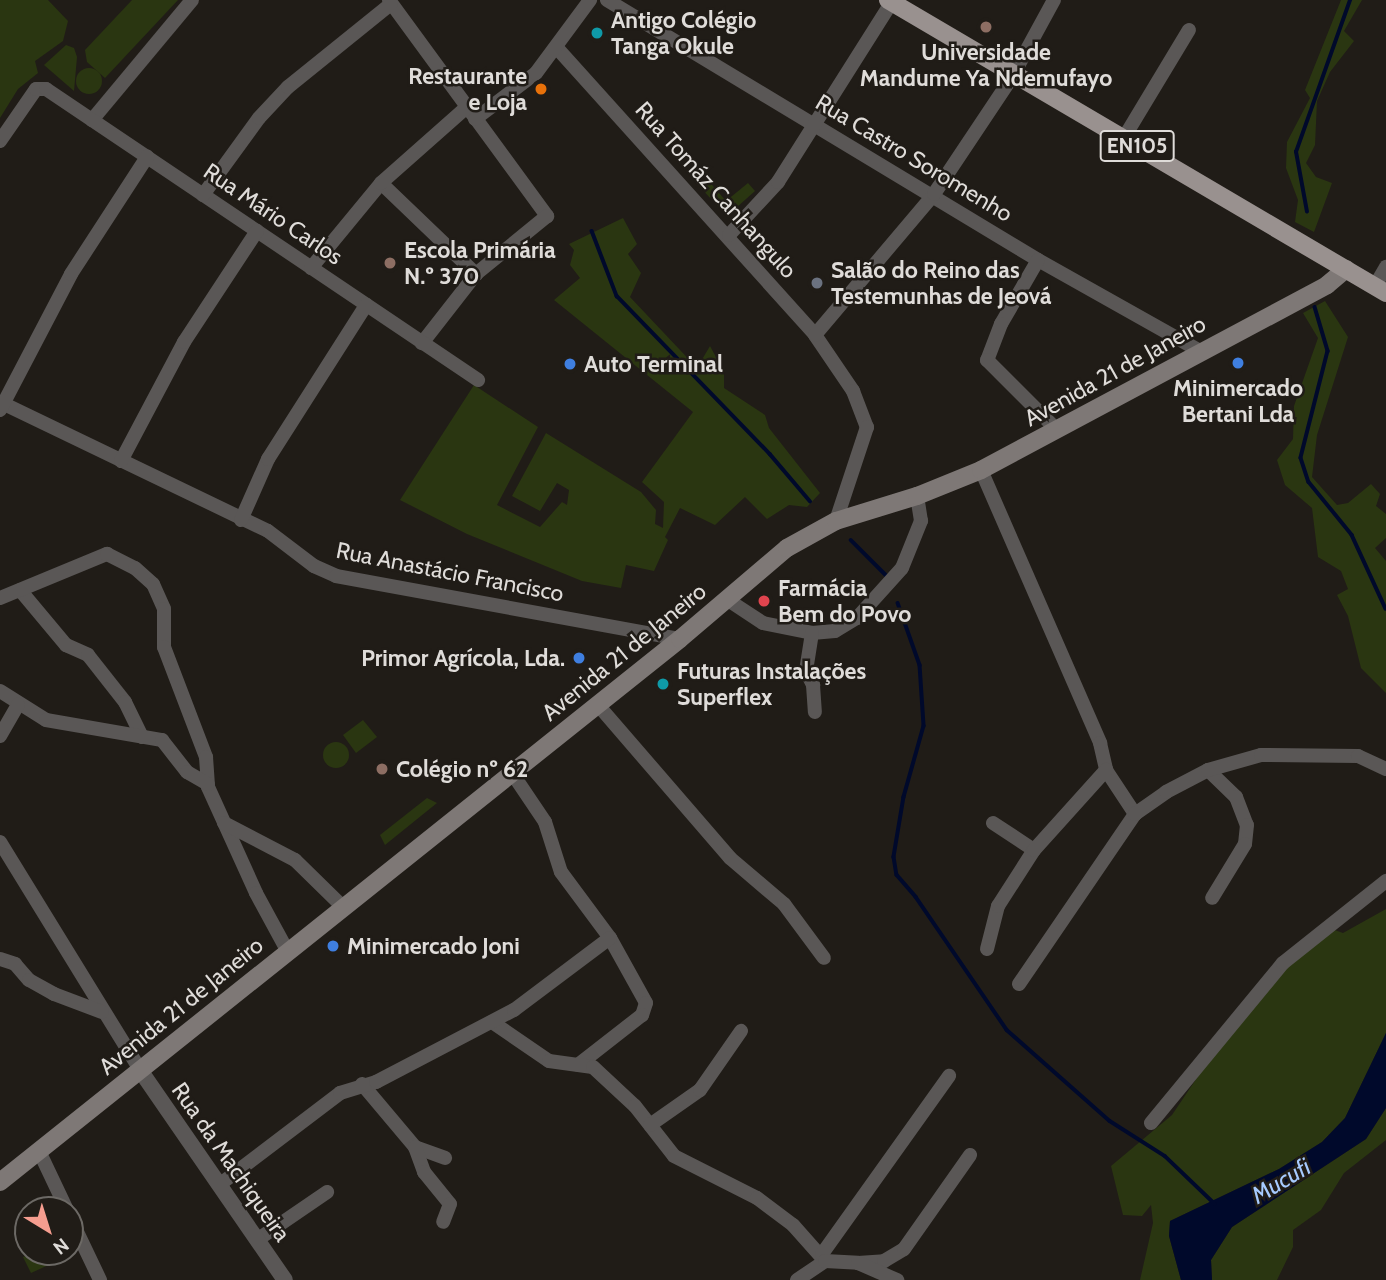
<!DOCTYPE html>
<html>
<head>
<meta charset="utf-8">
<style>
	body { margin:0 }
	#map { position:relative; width:1386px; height:1280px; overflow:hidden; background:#201c17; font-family:Cabin,sans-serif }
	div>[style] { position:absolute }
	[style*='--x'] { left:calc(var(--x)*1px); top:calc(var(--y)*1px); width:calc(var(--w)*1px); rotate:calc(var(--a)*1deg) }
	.green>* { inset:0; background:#2a3611 }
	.round { border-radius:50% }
	.water>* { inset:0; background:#00092b }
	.stream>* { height:3.5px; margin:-1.75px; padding:0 1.75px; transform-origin:1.75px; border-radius:1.75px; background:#00092b }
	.minor>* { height:14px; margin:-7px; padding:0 7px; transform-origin:7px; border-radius:7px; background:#5a5756 }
	.tertiary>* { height:16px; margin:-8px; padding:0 8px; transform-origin:8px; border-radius:8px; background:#5a5756 }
	.secondary>* { height:18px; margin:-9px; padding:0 9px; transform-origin:9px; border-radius:9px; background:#7e7876 }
	.primary>* { height:18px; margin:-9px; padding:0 9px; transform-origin:9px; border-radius:9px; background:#99918f }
	.dots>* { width:19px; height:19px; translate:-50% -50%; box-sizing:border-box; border:4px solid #201c17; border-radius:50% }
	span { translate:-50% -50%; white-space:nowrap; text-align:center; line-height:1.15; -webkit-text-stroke:5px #201c17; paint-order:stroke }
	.shield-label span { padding:2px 5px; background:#201c17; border:2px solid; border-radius:5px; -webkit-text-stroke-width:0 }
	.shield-label { font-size:21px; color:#dfdcd9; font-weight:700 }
	.poi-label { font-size:23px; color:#dfdcd9; font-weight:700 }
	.left { translate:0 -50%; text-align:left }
	.right { translate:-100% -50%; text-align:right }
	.street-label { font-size:23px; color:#dfdcd9 }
	.water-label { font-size:24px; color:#a7cbff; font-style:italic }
	.north { position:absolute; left:14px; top:1196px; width:70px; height:70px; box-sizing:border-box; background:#201c17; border:2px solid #6c6965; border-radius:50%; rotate:142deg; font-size:19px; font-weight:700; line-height:28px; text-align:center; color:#dfdcd9 }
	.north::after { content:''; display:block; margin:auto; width:24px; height:32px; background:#f59d8f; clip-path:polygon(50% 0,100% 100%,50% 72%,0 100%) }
</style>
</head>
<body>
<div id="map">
	<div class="green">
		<div style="clip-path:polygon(0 0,48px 0,68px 21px,63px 41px,35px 61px,38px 73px,18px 89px,0 118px)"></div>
		<div style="clip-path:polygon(132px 0,178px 0,105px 78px,87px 62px,85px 50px)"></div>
		<div style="clip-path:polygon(1341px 0,1362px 0,1344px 31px,1354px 41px,1330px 72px,1317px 101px,1315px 145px,1306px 163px,1316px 177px,1332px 183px,1314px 232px,1295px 222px,1298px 200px,1286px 168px,1287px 142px,1310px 98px,1305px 90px)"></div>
		<div style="clip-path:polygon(66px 45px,74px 48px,77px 57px,74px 91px,44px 65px)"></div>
		<div class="round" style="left:76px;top:68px;width:26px;height:26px"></div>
		<div style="clip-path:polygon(706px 178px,726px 201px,748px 183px,755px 191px,727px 216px,698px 185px)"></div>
		<div style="clip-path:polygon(623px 218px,637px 244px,628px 254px,641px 273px,630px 297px,697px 368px,710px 346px,724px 372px,724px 388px,765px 415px,769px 428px,820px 493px,807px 507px,789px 505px,767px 519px,745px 497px,715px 525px,680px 508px,665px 537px,668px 540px,654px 571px,626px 565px,621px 588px,582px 581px,467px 534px,400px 500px,474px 385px,538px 427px,497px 505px,540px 527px,562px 502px,567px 505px,569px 490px,557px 483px,540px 511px,512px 496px,546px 433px,641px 492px,656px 510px,655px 524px,663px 528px,664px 502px,642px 482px,693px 412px,554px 300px,580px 278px,570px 265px,574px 250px,569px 244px)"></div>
		<div style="clip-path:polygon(1325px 301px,1348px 337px,1317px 435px,1312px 477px,1337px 505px,1348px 503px,1371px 484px,1380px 494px,1376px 506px,1386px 514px,1386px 538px,1375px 548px,1386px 561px,1386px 693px,1361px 668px,1348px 616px,1337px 595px,1348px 589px,1341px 571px,1318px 557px,1312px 508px,1285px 485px,1277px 460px,1293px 439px,1294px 406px,1318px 338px,1303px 313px)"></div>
		<div style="clip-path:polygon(363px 720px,377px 737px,356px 753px,343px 735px)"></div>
		<div class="round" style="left:323px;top:742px;width:26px;height:26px"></div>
		<div style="clip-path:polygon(427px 798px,437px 803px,385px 845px,380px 835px)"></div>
		<div style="clip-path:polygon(1386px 909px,1386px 1033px,1345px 1118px,1322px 1142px,1279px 1169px,1170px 1221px,1169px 1236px,1181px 1280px,1140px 1280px,1153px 1223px,1151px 1205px,1142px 1216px,1123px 1215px,1111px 1166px,1172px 1115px,1252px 996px,1329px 928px,1343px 933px)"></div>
		<div style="clip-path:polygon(1386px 1108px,1386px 1140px,1344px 1173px,1321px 1210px,1293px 1230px,1293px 1247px,1277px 1280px,1212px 1280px,1211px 1260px,1232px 1227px,1366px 1139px)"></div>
		<div style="clip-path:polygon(35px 1252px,59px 1252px,62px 1259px,31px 1273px,23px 1257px)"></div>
	</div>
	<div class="water">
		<div style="clip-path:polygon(1386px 1033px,1386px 1108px,1366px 1139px,1232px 1227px,1211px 1260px,1212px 1280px,1181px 1280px,1169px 1236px,1170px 1221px,1279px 1169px,1322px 1142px,1345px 1118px)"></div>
	</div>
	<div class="stream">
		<div style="--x:1307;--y:212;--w:61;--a:-100.4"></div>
		<div style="--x:1296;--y:152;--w:161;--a:-70.4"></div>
		<div style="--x:592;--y:231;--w:70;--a:69"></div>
		<div style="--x:617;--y:296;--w:220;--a:45.9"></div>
		<div style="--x:770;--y:454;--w:62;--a:49.6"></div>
		<div style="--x:1315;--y:307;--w:46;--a:73.5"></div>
		<div style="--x:1328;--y:351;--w:110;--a:104.2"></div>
		<div style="--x:1301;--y:458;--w:25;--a:72"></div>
		<div style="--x:1309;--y:482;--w:68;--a:50.9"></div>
		<div style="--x:1352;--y:535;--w:81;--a:65.3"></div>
		<div style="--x:851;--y:540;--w:54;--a:45"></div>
		<div style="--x:898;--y:603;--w:66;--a:70.5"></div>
		<div style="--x:920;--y:665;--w:61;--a:86.2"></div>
		<div style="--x:924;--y:726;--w:74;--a:105.7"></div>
		<div style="--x:904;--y:797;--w:61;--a:99.5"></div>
		<div style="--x:894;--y:857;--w:18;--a:81"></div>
		<div style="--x:897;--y:875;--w:29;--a:49"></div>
		<div style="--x:916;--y:897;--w:161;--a:55.6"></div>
		<div style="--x:1007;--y:1030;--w:137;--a:41.5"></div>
		<div style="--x:1110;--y:1121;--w:65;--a:32.5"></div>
		<div style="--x:1165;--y:1156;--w:69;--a:43.8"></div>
	</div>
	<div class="minor">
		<div style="--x:389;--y:0;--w:268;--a:53.8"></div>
		<div style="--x:547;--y:216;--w:92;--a:140.8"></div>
		<div style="--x:476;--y:274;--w:88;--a:128"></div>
		<div style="--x:607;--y:0;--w:503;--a:31.1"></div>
		<div style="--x:1038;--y:260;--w:186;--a:29.3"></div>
		<div style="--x:557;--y:48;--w:386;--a:48"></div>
		<div style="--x:815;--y:335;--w:68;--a:55.8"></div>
		<div style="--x:853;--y:391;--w:39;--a:69"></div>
		<div style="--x:867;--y:427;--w:99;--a:108.3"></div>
		<div style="--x:1018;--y:66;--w:75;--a:-61.4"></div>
		<div style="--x:475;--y:119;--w:76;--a:-37"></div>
		<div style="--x:536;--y:73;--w:91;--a:-53.5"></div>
		<div style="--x:92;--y:120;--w:156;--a:-50.2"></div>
		<div style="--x:1128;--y:131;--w:118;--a:-58.9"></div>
		<div style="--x:0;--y:141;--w:63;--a:-55.3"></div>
		<div style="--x:36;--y:89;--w:10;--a:0"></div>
		<div style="--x:46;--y:89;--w:521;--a:33.96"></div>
		<div style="--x:381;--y:183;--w:132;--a:43.8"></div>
		<div style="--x:203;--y:195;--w:95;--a:-54"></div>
		<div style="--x:259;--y:118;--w:42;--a:-46.9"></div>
		<div style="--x:288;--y:87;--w:132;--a:-38.9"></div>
		<div style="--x:729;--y:235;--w:72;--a:-47.2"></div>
		<div style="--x:778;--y:182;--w:213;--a:-57.7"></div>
		<div style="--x:1038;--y:260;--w:74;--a:120"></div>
		<div style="--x:1001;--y:324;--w:39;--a:111"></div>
		<div style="--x:987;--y:360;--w:99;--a:45"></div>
		<div style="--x:311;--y:268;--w:110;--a:-50.5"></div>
		<div style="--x:381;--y:183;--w:115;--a:-41.5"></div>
		<div style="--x:1379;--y:279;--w:14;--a:-60"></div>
		<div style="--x:815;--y:335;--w:185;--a:-49.8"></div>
		<div style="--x:934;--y:194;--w:144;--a:-56.3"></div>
		<div style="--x:0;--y:402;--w:297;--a:25.7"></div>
		<div style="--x:268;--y:531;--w:58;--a:37.3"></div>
		<div style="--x:314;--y:566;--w:24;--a:24"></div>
		<div style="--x:336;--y:576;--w:350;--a:10.4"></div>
		<div style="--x:0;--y:410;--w:153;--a:-62.4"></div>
		<div style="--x:71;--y:274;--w:140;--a:-57"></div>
		<div style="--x:121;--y:461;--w:135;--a:-62.1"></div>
		<div style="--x:184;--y:342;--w:133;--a:-56.7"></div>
		<div style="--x:981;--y:470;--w:298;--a:66.4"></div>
		<div style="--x:1100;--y:743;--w:28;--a:77"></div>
		<div style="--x:1106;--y:770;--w:53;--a:56.6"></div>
		<div style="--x:241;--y:520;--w:67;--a:-66.1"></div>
		<div style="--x:268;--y:459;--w:183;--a:-57.5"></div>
		<div style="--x:20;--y:590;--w:72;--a:50.1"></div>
		<div style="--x:66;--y:645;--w:24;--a:24"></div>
		<div style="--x:88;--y:655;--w:60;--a:51.8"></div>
		<div style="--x:125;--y:702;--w:39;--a:64"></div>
		<div style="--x:0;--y:598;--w:116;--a:-22.4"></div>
		<div style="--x:107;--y:554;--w:31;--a:27"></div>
		<div style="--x:135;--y:568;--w:24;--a:42"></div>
		<div style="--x:153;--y:584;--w:27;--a:66"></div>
		<div style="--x:164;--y:609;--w:38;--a:90"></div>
		<div style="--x:164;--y:647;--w:118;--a:69.1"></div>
		<div style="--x:206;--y:757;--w:30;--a:86"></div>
		<div style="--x:208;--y:787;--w:116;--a:65.6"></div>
		<div style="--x:256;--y:893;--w:67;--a:61.5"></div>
		<div style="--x:728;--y:600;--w:42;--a:33.3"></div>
		<div style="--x:763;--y:623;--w:50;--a:11.5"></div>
		<div style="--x:812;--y:633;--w:23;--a:-5"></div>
		<div style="--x:835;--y:631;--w:26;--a:-31"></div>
		<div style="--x:857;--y:618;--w:67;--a:-48"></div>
		<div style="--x:902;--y:568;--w:51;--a:-68"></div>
		<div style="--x:921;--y:521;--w:25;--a:-99"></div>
		<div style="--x:812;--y:633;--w:38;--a:99"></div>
		<div style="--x:806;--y:671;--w:16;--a:63"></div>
		<div style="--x:813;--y:685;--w:27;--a:86"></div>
		<div style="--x:0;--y:691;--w:54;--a:32.2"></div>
		<div style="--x:46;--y:720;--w:118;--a:9.8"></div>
		<div style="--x:162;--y:740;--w:41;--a:52"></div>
		<div style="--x:187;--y:772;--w:24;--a:30"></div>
		<div style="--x:598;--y:705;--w:202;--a:49.2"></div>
		<div style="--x:730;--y:858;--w:71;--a:40.4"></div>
		<div style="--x:784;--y:904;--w:67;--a:53.5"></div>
		<div style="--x:0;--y:736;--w:36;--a:-60"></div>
		<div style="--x:1208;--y:770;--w:39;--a:44"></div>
		<div style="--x:1236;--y:797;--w:30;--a:69"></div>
		<div style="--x:1247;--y:825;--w:19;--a:96"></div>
		<div style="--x:1245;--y:844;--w:63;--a:121.4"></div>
		<div style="--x:512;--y:773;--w:59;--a:56"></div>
		<div style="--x:545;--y:822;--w:52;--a:72.3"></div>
		<div style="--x:561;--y:872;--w:82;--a:53.4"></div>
		<div style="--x:610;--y:938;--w:74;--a:61"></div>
		<div style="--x:646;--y:1003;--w:13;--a:108"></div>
		<div style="--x:642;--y:1015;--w:81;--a:142"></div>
		<div style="--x:224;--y:823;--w:80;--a:27.5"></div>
		<div style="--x:295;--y:860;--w:69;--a:44.4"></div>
		<div style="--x:993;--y:823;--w:49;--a:33.4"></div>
		<div style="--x:0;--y:842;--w:268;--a:58.4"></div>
		<div style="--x:987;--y:949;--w:44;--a:-75.7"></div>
		<div style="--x:998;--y:906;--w:67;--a:-57.3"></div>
		<div style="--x:1034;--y:850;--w:108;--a:-48"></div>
		<div style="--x:0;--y:959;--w:16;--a:18"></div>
		<div style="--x:15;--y:964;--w:21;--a:49"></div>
		<div style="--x:29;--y:980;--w:29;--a:29"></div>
		<div style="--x:54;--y:994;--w:51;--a:20.6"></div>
		<div style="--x:1019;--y:984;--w:206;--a:-55.7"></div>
		<div style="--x:1135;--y:814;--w:38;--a:-35"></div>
		<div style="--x:1166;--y:792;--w:47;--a:-27.6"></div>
		<div style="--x:1208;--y:770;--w:55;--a:-15.8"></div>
		<div style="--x:1261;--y:755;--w:97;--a:0.6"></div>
		<div style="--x:1358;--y:756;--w:31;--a:25"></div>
		<div style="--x:492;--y:1022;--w:69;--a:34.4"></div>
		<div style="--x:549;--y:1061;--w:44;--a:7.8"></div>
		<div style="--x:593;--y:1067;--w:57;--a:42.9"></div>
		<div style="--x:635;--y:1106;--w:63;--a:52"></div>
		<div style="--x:674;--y:1156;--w:93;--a:26.8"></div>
		<div style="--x:757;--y:1198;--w:45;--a:36.9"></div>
		<div style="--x:793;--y:1225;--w:48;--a:48.4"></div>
		<div style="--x:362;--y:1084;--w:82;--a:49.9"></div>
		<div style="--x:415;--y:1147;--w:32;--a:20"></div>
		<div style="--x:1151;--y:1123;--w:207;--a:-50.5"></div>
		<div style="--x:1283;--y:963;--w:132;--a:-38.5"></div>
		<div style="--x:650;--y:1125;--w:61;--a:-35"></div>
		<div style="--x:700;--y:1090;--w:72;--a:-55.2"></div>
		<div style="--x:415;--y:1147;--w:27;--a:70"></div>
		<div style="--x:424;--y:1172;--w:41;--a:50.9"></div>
		<div style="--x:450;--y:1204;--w:19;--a:111"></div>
		<div style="--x:39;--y:1151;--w:65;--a:64.6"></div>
		<div style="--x:219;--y:1185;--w:152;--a:-37.2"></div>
		<div style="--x:340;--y:1093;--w:38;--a:-17"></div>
		<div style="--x:376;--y:1082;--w:156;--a:-27.6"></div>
		<div style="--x:514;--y:1010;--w:120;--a:-36.9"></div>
		<div style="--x:70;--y:1217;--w:70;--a:64.5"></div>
		<div style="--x:257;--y:1240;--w:85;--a:-34.4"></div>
		<div style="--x:822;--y:1254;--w:219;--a:-54.5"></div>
		<div style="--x:858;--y:1263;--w:26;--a:-4"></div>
		<div style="--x:884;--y:1261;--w:23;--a:-31"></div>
		<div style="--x:904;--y:1249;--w:115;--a:-54.9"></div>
		<div style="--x:797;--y:1280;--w:34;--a:-34"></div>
		<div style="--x:825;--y:1261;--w:33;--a:3"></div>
		<div style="--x:858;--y:1263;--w:43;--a:23.6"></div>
	</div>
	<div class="tertiary">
		<div style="--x:140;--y:1070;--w:255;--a:55.4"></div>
	</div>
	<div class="secondary">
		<div style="--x:0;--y:1182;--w:870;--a:-38.61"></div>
		<div style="--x:680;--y:639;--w:140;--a:-40.4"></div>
		<div style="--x:787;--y:548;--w:56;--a:-28.9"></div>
		<div style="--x:836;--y:521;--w:85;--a:-17.2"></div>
		<div style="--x:917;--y:496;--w:69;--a:-22.1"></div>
		<div style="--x:981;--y:470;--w:392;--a:-28.1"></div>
		<div style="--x:1327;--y:285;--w:25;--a:-40"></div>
	</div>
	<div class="primary">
		<div style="--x:888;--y:0;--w:578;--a:30.47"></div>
	</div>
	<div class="dots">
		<div style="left:986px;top:27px;background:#8d6e63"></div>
		<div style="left:597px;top:33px;background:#0f9aa8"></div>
		<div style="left:541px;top:89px;background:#e8710a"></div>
		<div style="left:390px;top:263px;background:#8d6e63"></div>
		<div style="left:817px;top:283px;background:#6b7280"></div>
		<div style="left:1238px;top:363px;background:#3f7fe0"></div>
		<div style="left:570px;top:364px;background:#3f7fe0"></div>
		<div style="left:764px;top:601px;background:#e0444e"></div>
		<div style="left:579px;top:658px;background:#3f7fe0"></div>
		<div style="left:663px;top:684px;background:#0f9aa8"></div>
		<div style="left:382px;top:769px;background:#8d6e63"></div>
		<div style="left:333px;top:946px;background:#3f7fe0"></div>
	</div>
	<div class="shield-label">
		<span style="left:1137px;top:146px">EN105</span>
	</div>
	<div class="poi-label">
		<span class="left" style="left:611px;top:33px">Antigo Colégio<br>Tanga Okule</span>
		<span style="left:986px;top:65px">Universidade<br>Mandume Ya Ndemufayo</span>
		<span class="right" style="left:527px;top:89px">Restaurante<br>e Loja</span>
		<span class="left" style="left:404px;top:263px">Escola Primária<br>N.º 370</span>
		<span class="left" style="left:831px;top:283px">Salão do Reino das<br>Testemunhas de Jeová</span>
		<span class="left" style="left:584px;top:364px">Auto Terminal</span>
		<span style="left:1238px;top:401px">Minimercado<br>Bertani Lda</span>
		<span class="left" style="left:778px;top:601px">Farmácia<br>Bem do Povo</span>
		<span class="right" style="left:565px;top:658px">Primor Agrícola, Lda.</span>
		<span class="left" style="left:677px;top:684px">Futuras Instalações<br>Superflex</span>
		<span class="left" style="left:396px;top:769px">Colégio nº 62</span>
		<span class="left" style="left:347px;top:946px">Minimercado Joni</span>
	</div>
	<div class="street-label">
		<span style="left:914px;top:158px;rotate:31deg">Rua Castro Soromenho</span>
		<span style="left:716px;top:190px;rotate:48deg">Rua Tomáz Canhangulo</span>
		<span style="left:273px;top:214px;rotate:34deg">Rua Mário Carlos</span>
		<span style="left:1115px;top:371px;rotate:-29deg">Avenida 21 de Janeiro</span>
		<span style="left:450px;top:572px;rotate:11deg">Rua Anastácio Francisco</span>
		<span style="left:624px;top:652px;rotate:-39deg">Avenida 21 de Janeiro</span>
		<span style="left:181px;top:1006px;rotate:-39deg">Avenida 21 de Janeiro</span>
		<span style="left:231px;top:1162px;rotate:55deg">Rua da Machiqueira</span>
	</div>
	<div class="water-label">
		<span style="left:1281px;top:1181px;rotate:-31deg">Mucufi</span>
	</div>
	<div class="north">N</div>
</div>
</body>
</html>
